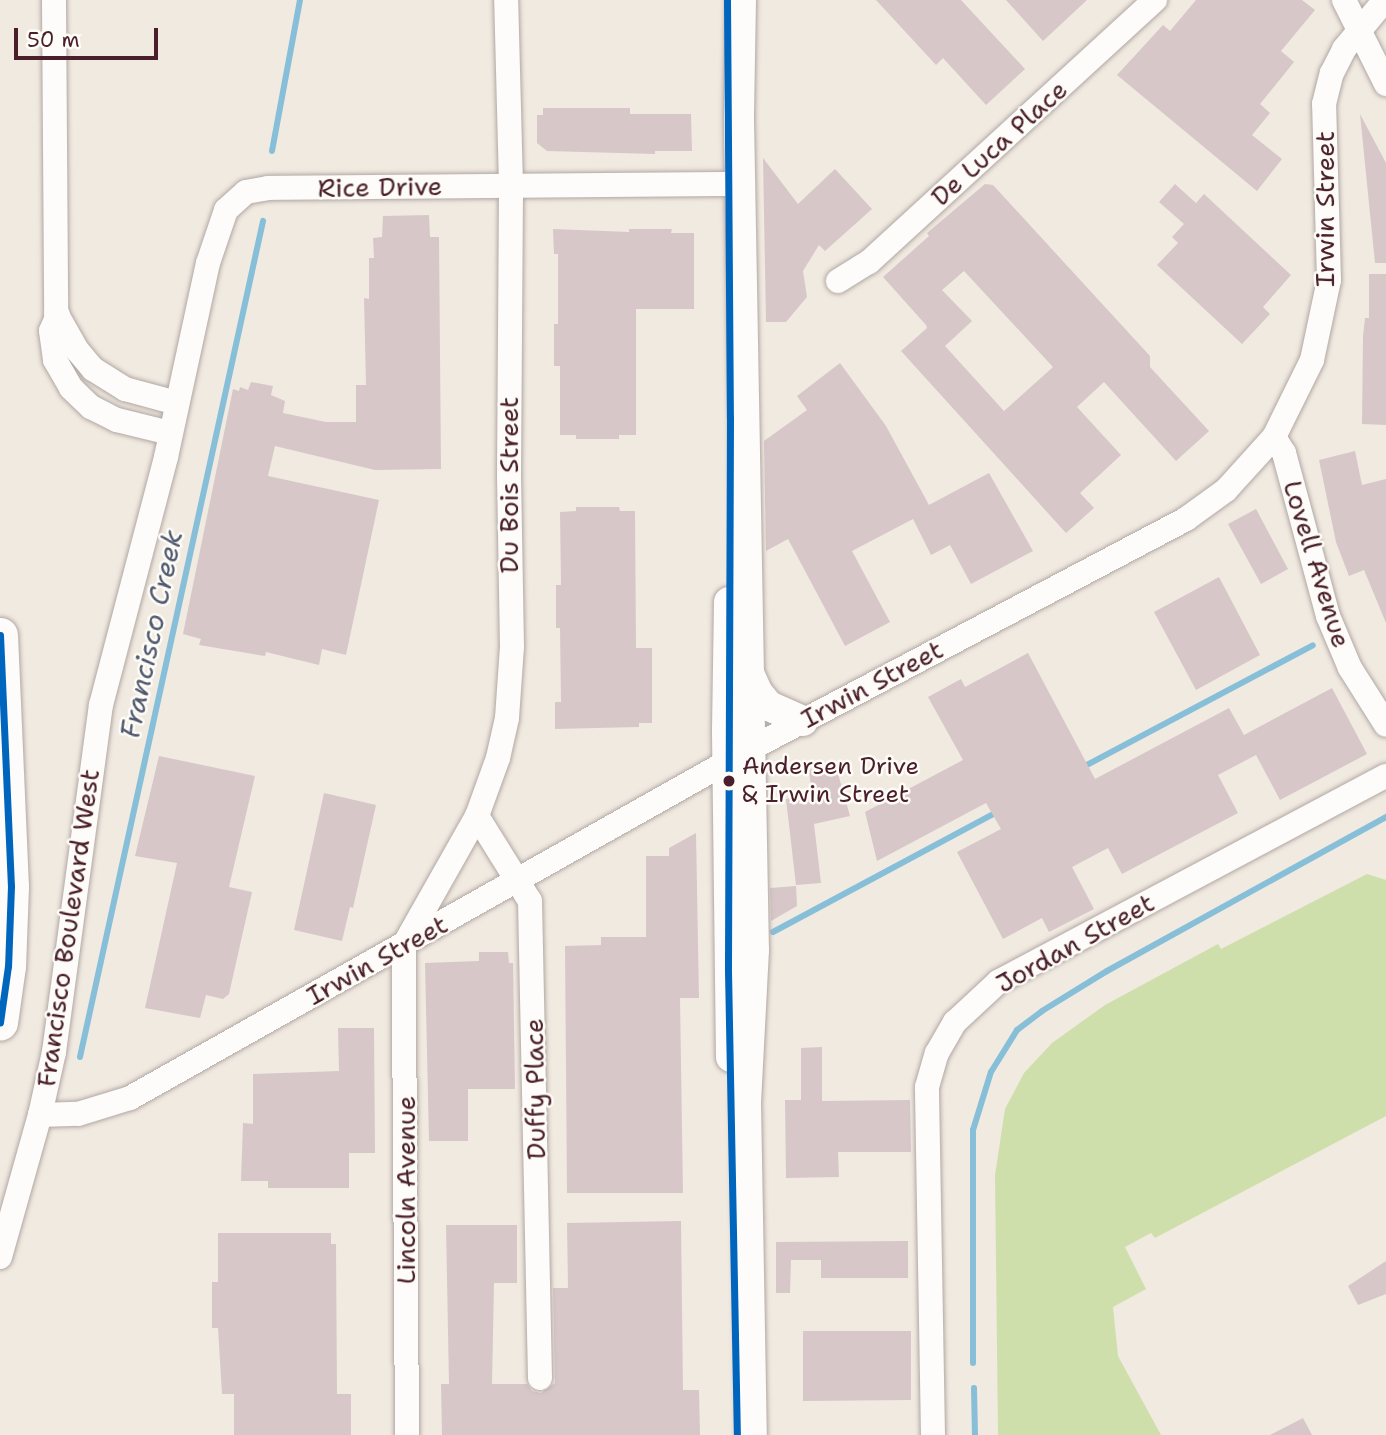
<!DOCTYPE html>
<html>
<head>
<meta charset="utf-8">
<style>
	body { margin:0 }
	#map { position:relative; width:1386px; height:1435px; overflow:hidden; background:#f1eae1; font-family:"Shantell Sans",sans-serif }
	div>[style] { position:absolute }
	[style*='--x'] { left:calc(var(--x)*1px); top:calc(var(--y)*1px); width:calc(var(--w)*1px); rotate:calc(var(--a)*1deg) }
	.green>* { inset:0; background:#cfdfab }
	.stream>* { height:6px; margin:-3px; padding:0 3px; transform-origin:3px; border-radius:3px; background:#87bfd9 }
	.building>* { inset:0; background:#d7c7c9 }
	.roads { filter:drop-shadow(0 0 2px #b1a7a3) drop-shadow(0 0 2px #b1a7a3) }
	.minor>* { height:24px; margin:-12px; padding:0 12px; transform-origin:12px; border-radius:12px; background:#fdfcfa }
	.major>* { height:30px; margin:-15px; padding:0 15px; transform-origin:15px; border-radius:15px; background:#fdfcfa }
	.highway>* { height:35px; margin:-17.5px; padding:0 17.5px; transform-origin:17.5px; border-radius:17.5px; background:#fdfcfa }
	.bus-1>* { height:7px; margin:-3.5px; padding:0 3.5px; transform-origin:3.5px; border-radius:3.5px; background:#0065bd }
	.dots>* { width:19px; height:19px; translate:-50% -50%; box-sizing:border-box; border:4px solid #fdfcf7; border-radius:50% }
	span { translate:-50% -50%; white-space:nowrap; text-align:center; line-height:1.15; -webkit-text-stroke:5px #fdfcf7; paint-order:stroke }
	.bus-label { font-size:24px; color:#4a1f2b }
	.left { translate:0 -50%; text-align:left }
	.street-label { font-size:26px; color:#4a1f2b }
	.water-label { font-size:28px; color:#50586f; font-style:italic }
	.scale { position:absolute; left:14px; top:28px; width:144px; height:32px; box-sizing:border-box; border:4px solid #4a1f2b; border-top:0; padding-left:9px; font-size:21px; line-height:24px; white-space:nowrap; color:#4a1f2b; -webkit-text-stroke:5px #fdfcf7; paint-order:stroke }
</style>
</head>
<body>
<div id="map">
	<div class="green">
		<div style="clip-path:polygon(1367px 874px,1386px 880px,1386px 1116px,1155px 1238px,1151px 1233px,1125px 1247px,1146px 1289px,1113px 1307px,1118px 1356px,1161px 1435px,998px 1435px,995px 1175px,1005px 1109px,1024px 1073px,1052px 1043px,1105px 1005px,1218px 944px,1221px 949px)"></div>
	</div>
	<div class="stream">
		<div style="--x:272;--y:151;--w:154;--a:-79.5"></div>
		<div style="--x:1083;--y:767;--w:260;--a:-27.9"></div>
		<div style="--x:773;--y:932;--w:256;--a:-28.2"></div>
		<div style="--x:80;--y:1057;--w:856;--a:-77.65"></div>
		<div style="--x:973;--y:1363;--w:233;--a:-90"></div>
		<div style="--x:973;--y:1130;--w:61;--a:-72.8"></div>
		<div style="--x:991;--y:1072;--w:49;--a:-58.2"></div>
		<div style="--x:1017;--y:1030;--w:31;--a:-37"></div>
		<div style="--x:1042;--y:1011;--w:76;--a:-31.6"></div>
		<div style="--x:1107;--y:971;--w:319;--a:-28.9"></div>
		<div style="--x:974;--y:1388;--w:47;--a:88.8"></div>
	</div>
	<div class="building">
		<div style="clip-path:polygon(876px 0,961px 0,1025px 69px,986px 105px,943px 58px,936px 65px)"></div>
		<div style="clip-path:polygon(1006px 0,1087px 0,1043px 41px)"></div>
		<div style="clip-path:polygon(1196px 0,1302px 0,1315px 10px,1281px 51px,1294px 62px,1260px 104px,1270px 113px,1252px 135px,1282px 159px,1257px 191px,1117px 75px,1163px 25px,1170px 31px)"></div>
		<div style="clip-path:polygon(543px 108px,630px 108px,630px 114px,691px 114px,692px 151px,655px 151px,655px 154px,547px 151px,537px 143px,537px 115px,543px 115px)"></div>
		<div style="clip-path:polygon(1360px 114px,1386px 163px,1386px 263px,1375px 263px)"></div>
		<div style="clip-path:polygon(763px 158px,798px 204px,835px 169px,872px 209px,825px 251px,819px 245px,803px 271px,807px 297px,786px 322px,766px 322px)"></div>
		<div style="clip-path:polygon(evenodd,985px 184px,993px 185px,1150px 356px,1150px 367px,1209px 431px,1176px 461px,1104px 382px,1077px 407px,1121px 455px,1080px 493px,1094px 508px,1066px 533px,901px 351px,927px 328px,926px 325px,883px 277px,929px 236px,927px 233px,985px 184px,964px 271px,1053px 367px,1004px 411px,945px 346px,972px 321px,942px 290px,964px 271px)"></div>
		<div style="clip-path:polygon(1175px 184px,1196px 203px,1204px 194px,1291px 275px,1263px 307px,1270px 314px,1242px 344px,1157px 265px,1178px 243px,1172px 237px,1184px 224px,1159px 202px)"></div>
		<div style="clip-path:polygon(429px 215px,430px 237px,439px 237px,441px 469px,375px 470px,275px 446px,268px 476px,379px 500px,346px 655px,322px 649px,319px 665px,266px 652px,265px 656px,199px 645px,201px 639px,183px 634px,233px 389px,239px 391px,240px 387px,248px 390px,251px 382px,273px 386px,271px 395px,285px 401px,283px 413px,326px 422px,356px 422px,356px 385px,366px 385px,364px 298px,369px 299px,369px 258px,374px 258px,373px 238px,382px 237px,383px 216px)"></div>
		<div style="clip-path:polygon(553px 229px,629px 232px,629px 229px,672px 229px,671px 233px,694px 233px,694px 309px,636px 309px,636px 435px,619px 435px,619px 439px,576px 439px,576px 435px,560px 435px,560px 366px,554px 366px,554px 324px,558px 324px,558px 254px,554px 254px)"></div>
		<div style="clip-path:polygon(1369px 274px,1386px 274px,1386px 425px,1362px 424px,1363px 336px,1365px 318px,1369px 318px)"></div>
		<div style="clip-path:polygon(840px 363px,886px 426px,929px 505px,989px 473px,1033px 551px,971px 584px,950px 545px,931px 555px,913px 519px,852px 551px,890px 622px,845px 646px,788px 539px,766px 551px,764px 441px,807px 410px,797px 396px)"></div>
		<div style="clip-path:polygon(1355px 451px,1362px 485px,1386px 479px,1386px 623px,1364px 570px,1349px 576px,1336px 542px,1319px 460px)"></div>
		<div style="clip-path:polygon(576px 507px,619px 507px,620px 511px,635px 511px,636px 648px,652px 648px,652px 723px,639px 723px,639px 727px,555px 729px,555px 702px,561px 702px,560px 628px,556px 628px,556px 585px,561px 585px,560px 512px,576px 511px)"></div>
		<div style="clip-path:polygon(1256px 509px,1288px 569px,1261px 584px,1228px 524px)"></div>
		<div style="clip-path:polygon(1219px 577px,1260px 655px,1196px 690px,1154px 612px)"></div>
		<div style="clip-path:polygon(1028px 653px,1095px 779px,1229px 708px,1244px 735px,1332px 688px,1367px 754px,1280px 800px,1256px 755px,1218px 775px,1238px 813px,1122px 874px,1108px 848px,1072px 867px,1094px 909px,1049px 932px,1042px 918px,1003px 939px,957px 852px,1001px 829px,986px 803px,877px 861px,865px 812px,963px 760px,928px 697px,961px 679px,965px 687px)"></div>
		<div style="clip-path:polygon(159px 756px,255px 776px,229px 887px,252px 892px,229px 994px,223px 999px,206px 995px,200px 1018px,145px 1008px,177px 863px,135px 856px)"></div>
		<div style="clip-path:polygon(835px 763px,850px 816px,814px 824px,821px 883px,796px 885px,786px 799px,812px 796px,809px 770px)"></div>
		<div style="clip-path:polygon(324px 793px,376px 805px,353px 908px,350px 907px,342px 941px,294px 930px)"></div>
		<div style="clip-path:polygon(696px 833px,699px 998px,680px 998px,683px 1193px,567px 1193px,565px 946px,601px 945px,601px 937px,646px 937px,646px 856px,669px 856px,669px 848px)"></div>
		<div style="clip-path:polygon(796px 886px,797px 906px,771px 921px,770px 888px)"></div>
		<div style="clip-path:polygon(479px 952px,508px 952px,509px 963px,513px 963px,515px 1089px,468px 1089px,468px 1141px,429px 1141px,425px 963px,479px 961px)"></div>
		<div style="clip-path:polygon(338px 1028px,374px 1028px,375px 1153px,349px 1153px,349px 1188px,268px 1188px,268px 1181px,241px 1181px,243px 1123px,253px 1124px,253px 1074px,339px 1071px)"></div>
		<div style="clip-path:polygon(822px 1047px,822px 1101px,910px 1100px,911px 1152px,838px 1152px,839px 1177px,786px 1178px,785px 1100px,801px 1100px,801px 1048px)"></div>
		<div style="clip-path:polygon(681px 1221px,683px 1390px,699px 1390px,700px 1435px,442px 1435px,441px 1384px,449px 1384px,446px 1225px,517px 1225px,517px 1283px,494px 1283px,492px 1384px,527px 1384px,532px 1391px,541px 1393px,555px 1383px,553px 1288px,568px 1288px,567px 1223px)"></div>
		<div style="clip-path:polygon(218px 1233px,331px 1233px,331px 1244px,336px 1244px,337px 1394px,351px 1394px,351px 1435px,234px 1435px,234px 1394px,222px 1394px,218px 1328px,212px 1328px,212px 1282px,218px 1282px)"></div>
		<div style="clip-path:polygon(908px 1241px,908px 1278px,821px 1278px,821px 1260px,791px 1260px,790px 1293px,776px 1293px,776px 1242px)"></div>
		<div style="clip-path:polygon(1386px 1261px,1386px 1294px,1358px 1305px,1348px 1286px)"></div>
		<div style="clip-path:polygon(803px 1331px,911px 1331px,911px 1400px,803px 1401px)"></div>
		<div style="clip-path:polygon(1303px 1418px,1312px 1435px,1270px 1435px)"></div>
	</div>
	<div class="roads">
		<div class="minor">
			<div style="--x:54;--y:0;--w:313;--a:89.6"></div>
			<div style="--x:56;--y:313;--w:43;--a:60.4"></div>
			<div style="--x:77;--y:350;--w:25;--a:50"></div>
			<div style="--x:93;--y:369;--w:38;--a:32"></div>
			<div style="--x:125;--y:389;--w:54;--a:15.1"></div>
			<div style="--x:1344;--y:0;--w:94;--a:63.4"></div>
			<div style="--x:838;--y:281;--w:36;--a:-32"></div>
			<div style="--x:869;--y:262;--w:388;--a:-42.5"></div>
			<div style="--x:58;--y:315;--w:17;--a:114"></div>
			<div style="--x:51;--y:331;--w:29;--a:82"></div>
			<div style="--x:55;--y:360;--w:32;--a:60"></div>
			<div style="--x:71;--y:388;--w:28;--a:44"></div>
			<div style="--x:91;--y:407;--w:29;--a:27"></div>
			<div style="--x:117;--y:420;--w:55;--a:13.8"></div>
			<div style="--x:1274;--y:437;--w:19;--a:58"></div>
			<div style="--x:1284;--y:453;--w:169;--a:74.9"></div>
			<div style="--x:1328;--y:616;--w:56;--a:67.1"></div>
			<div style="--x:1350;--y:668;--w:67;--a:57.7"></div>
			<div style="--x:477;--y:816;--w:100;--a:58.1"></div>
			<div style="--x:530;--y:901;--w:477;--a:88.8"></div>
			<div style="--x:40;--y:1115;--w:38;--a:-2"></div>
			<div style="--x:78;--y:1114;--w:54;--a:-17.1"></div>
			<div style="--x:130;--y:1098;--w:711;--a:-29.38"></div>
			<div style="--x:750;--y:749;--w:493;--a:-27.8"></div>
			<div style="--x:1186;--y:519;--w:49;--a:-35.9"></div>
			<div style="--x:1226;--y:490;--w:72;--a:-47.8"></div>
			<div style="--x:1274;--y:437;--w:86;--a:-63.7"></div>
			<div style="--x:1312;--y:360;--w:82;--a:-78"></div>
			<div style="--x:1329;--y:280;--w:176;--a:-91.6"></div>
			<div style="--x:1324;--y:104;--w:32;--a:-76"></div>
			<div style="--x:1332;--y:73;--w:27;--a:-63"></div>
			<div style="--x:1344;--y:49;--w:64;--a:-50.1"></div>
			<div style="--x:0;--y:1257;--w:148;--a:-74.3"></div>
			<div style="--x:40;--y:1115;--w:65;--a:-77.5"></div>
			<div style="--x:54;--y:1052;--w:350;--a:-82.3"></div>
			<div style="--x:101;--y:705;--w:256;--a:-75.3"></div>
			<div style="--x:166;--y:457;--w:198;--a:-77.8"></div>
			<div style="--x:208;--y:263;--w:56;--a:-71.2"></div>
			<div style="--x:226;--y:210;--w:27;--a:-42"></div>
			<div style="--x:246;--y:192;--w:22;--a:-10"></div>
			<div style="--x:268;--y:188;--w:472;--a:-0.5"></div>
			<div style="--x:407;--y:1435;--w:490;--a:-90.4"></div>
			<div style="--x:404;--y:945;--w:148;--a:-60.5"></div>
			<div style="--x:477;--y:816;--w:62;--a:-70.1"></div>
			<div style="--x:498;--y:758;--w:41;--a:-77.3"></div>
			<div style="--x:507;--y:718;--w:71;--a:-86"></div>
			<div style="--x:512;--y:647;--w:170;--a:-91"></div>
			<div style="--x:509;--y:477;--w:292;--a:-89.6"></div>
			<div style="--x:511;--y:185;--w:185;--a:-91.5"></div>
			<div style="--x:933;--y:1435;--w:348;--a:-91"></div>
			<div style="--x:927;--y:1087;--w:35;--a:-74"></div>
			<div style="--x:937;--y:1053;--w:36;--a:-60"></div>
			<div style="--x:955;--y:1022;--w:59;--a:-42.9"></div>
			<div style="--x:998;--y:982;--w:439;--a:-28"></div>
		</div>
		<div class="major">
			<div style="--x:741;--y:0;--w:119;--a:91"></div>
			<div style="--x:739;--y:119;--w:831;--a:88.97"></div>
			<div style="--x:754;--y:950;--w:152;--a:93"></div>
			<div style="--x:746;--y:1102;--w:333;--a:89"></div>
			<div style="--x:729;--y:602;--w:130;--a:90.9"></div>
			<div style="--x:727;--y:732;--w:325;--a:89.3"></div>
			<div style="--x:749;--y:673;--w:22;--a:66"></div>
			<div style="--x:758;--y:693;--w:17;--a:50"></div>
			<div style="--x:769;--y:706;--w:37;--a:24"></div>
		</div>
		<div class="highway">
			<div style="--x:0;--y:635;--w:251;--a:87.5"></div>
			<div style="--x:11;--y:886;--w:80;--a:92.1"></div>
			<div style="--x:8;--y:966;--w:57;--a:98.1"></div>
		</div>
	</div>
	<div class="bus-1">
		<div style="--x:727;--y:0;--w:418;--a:89.6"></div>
		<div style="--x:730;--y:418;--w:553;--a:90.21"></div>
		<div style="--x:728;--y:971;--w:464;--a:88.9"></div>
		<div style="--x:0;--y:635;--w:251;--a:87.5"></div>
		<div style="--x:11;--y:886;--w:80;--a:92.1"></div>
		<div style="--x:8;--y:966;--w:57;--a:98.1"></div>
	</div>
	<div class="dots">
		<div style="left:729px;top:781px;background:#4a1f2b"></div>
	</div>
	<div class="bus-label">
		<span class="left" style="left:742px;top:781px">Andersen Drive<br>&amp; Irwin Street</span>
	</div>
	<div class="street-label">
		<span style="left:999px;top:143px;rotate:-42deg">De Luca Place</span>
		<span style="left:380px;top:187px;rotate:-1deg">Rice Drive</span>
		<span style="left:1325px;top:209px;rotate:-90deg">Irwin Street</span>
		<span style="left:509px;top:485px;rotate:-90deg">Du Bois Street</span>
		<span style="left:1317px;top:564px;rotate:73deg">Lovell Avenue</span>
		<span style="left:872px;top:684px;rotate:-28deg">Irwin Street</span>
		<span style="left:68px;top:928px;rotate:-82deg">Francisco Boulevard West</span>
		<span style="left:1075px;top:943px;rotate:-29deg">Jordan Street</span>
		<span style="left:377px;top:960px;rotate:-29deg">Irwin Street</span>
		<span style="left:535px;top:1089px;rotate:-91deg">Duffy Place</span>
		<span style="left:406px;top:1190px;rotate:-90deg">Lincoln Avenue</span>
	</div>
	<div class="water-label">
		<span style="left:151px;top:634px;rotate:-78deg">Francisco Creek</span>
	</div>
	<div class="scale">50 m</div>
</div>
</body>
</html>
